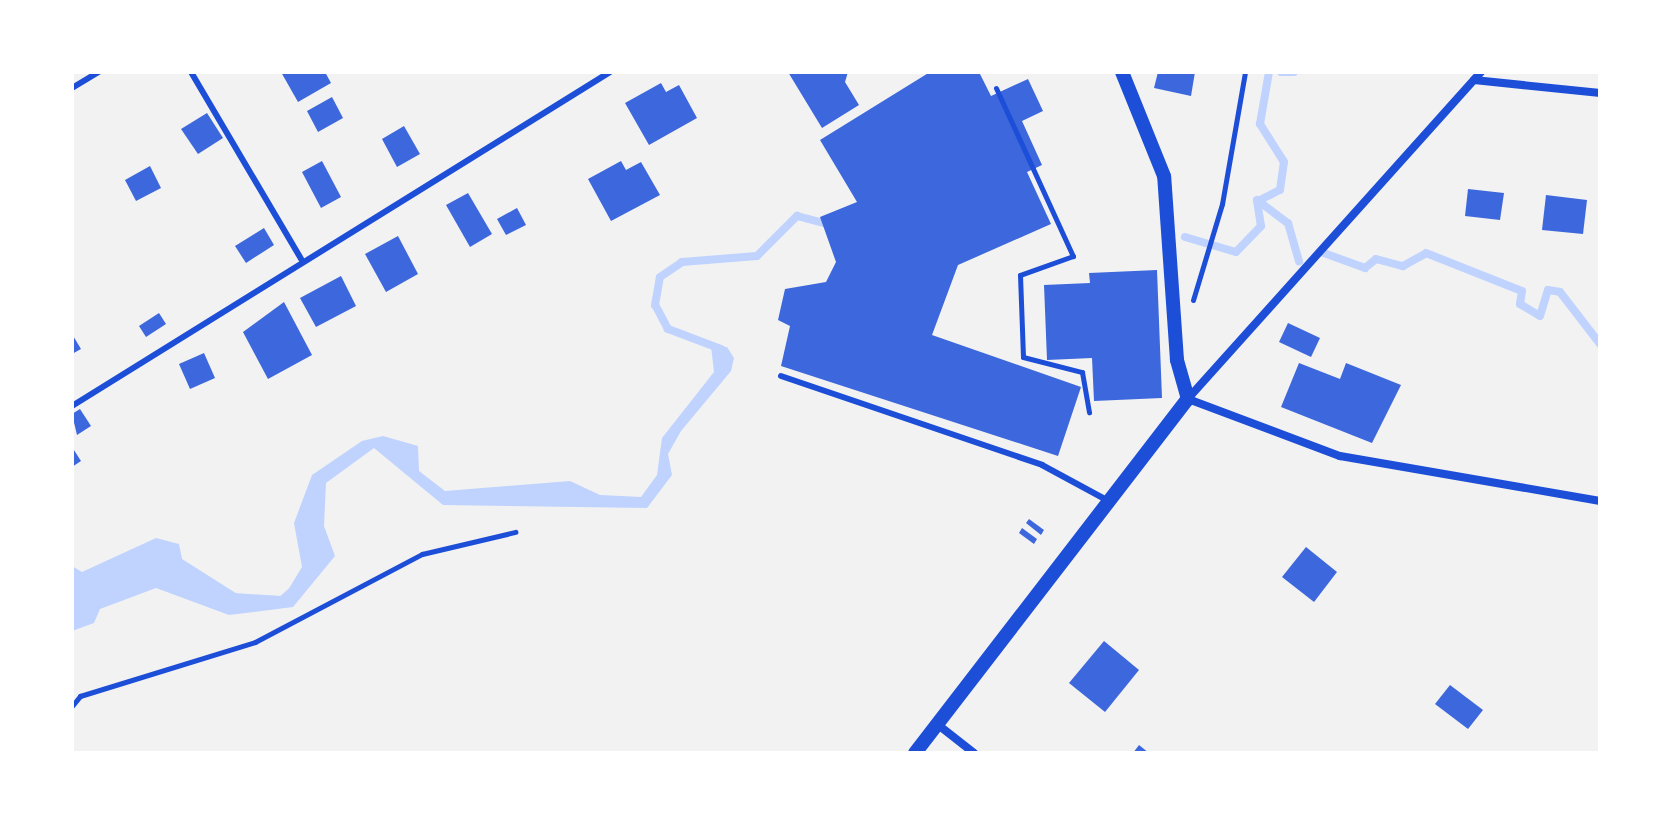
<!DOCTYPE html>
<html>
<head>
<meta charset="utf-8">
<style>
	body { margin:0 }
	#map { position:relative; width:1672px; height:825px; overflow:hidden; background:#f2f2f2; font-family:"Alegreya Sans",sans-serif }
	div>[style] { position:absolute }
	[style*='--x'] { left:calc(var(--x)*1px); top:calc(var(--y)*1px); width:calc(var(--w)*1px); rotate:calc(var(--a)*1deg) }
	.water>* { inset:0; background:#bfd3fe }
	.stream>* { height:8px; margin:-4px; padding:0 4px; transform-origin:4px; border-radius:4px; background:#bfd3fe }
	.building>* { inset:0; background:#3d67dc }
	.path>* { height:5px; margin:-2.5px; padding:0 2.5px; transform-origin:2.5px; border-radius:2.5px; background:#1d4ed8 }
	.service>* { height:6px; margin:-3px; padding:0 3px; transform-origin:3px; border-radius:3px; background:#1d4ed8 }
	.minor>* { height:8px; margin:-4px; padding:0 4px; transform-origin:4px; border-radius:4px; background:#1d4ed8 }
	.tertiary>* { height:14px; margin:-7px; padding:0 7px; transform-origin:7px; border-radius:7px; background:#1d4ed8 }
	span { translate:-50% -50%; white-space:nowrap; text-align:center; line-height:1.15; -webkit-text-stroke:7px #fff; paint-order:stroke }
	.frame { position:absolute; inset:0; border:74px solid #fff; pointer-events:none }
</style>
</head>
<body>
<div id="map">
	<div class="water">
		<div style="clip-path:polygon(711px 346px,727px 347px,734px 358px,731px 371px,681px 431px,668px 454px,672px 475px,647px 508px,443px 505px,374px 448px,326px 483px,324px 526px,335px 556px,293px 607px,229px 615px,156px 588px,100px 609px,94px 623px,72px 631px,72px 566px,82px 572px,156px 538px,179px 544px,182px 559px,242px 597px,282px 600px,302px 567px,294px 523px,312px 475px,362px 441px,383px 436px,418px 446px,419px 471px,445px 491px,570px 481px,600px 495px,641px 497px,657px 475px,662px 438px,714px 372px)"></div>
	</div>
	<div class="stream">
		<div style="--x:1281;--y:72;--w:13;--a:0"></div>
		<div style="--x:1260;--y:200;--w:22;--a:-27"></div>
		<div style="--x:1280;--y:190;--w:28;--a:-82"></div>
		<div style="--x:1284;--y:162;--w:45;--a:-122.3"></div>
		<div style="--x:1260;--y:124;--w:53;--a:-80.2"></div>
		<div style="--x:1185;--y:237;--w:53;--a:16.4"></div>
		<div style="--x:1236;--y:252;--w:36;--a:-46"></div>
		<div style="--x:1261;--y:226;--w:26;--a:-99"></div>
		<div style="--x:1257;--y:200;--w:39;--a:37"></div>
		<div style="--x:1288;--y:223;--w:40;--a:74"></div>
		<div style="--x:1321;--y:252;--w:47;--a:20"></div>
		<div style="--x:1365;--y:268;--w:14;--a:-39"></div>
		<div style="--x:1376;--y:259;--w:28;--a:15"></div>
		<div style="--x:1403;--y:266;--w:26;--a:-29"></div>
		<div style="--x:1426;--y:253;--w:103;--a:21.6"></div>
		<div style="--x:1522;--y:291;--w:13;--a:99"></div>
		<div style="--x:1520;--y:304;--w:23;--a:31"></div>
		<div style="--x:1540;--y:316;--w:27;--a:-73"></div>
		<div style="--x:1548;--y:290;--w:12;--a:9"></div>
		<div style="--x:1560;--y:292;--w:66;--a:52.4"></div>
		<div style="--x:721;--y:349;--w:57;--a:-159.3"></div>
		<div style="--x:668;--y:329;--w:27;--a:-118"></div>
		<div style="--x:655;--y:305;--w:28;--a:-80"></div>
		<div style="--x:660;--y:277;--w:27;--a:-34"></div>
		<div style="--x:682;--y:262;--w:75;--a:-4.6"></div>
		<div style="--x:757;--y:256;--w:57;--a:-45"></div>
		<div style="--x:797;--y:216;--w:27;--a:15"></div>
		<div style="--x:234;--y:597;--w:48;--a:3.6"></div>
		<div style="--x:282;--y:600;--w:30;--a:-42"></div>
	</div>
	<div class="building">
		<div style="clip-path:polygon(281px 72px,325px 72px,331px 83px,298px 102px)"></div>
		<div style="clip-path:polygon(788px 72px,848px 72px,845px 82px,859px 105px,822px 128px)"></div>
		<div style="clip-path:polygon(930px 72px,979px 72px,991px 96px,1028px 79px,1043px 111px,1022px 121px,1042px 165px,1027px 172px,1051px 224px,958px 265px,932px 335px,1081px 387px,1058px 456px,781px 366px,790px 326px,778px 320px,785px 289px,826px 282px,836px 262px,820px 217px,857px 202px,820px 140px)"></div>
		<div style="clip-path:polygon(1158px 72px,1195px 72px,1191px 96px,1154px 88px)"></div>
		<div style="clip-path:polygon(661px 83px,666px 92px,679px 85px,697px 118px,649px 145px,625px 103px)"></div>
		<div style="clip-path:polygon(332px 97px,343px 118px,318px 132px,307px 111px)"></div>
		<div style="clip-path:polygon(207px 113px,223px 138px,198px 154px,181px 129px)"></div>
		<div style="clip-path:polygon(404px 126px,420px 154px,397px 167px,382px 139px)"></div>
		<div style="clip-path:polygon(322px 161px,341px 197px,321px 208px,302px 172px)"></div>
		<div style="clip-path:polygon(621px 161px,626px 170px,641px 162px,660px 195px,611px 221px,588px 179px)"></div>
		<div style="clip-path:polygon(150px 166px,161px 188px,136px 201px,125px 180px)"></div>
		<div style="clip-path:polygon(1468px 189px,1504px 193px,1500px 220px,1465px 216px)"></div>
		<div style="clip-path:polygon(468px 193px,492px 234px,470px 247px,446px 205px)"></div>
		<div style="clip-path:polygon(1546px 195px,1587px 200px,1583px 234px,1542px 230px)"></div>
		<div style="clip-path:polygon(517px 208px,526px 225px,506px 235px,497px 219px)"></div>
		<div style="clip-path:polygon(264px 228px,274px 245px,246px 263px,235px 246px)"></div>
		<div style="clip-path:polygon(398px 236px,418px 274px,386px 292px,365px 254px)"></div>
		<div style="clip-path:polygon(1157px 270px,1162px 398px,1094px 401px,1092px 358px,1047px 360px,1044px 285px,1090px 283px,1089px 273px)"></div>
		<div style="clip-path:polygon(341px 276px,356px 306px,316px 327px,300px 298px)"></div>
		<div style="clip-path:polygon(284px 302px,312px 355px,268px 379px,243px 332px)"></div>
		<div style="clip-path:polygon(159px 313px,166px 324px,146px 337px,139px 326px)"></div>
		<div style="clip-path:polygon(1288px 323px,1320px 338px,1311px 357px,1279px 342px)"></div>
		<div style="clip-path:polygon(72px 334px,81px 349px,72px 354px)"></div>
		<div style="clip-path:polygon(204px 353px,215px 378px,190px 389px,179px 364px)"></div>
		<div style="clip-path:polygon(1299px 363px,1340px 379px,1346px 363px,1401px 385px,1372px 443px,1281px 407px)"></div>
		<div style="clip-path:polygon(80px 409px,91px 426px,77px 435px,72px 414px)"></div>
		<div style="clip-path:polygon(72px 447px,81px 461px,72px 467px)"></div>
		<div style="clip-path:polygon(1029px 519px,1044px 530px,1041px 535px,1026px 523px)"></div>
		<div style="clip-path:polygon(1022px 528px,1037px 539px,1034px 544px,1019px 533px)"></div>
		<div style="clip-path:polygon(1306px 547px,1337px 572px,1314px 602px,1282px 577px)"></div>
		<div style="clip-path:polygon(1104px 641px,1139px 670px,1105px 712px,1069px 683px)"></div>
		<div style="clip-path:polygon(1450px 685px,1483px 710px,1468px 729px,1435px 704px)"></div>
		<div style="clip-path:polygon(1139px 745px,1149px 753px,1133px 753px)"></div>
	</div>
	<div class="path">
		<div style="--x:996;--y:88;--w:185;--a:65.4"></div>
		<div style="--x:1073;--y:256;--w:56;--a:160.3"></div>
		<div style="--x:1020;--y:275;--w:82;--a:87.9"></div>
		<div style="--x:1023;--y:357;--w:61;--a:14.3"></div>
		<div style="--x:1082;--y:372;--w:41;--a:80.1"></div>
		<div style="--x:1193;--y:300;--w:100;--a:-73.2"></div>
		<div style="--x:1222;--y:204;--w:134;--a:-80.1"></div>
		<div style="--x:72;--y:706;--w:13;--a:-51"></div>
		<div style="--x:80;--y:696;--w:183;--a:-17.1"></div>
		<div style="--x:255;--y:642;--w:189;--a:-27.8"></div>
		<div style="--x:422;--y:554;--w:96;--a:-13.3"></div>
	</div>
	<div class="service">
		<div style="--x:191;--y:72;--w:217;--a:59.5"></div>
		<div style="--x:72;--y:88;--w:31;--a:-31"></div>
		<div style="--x:781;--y:376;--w:276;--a:18.8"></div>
		<div style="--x:1042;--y:465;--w:72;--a:28.4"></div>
		<div style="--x:72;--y:406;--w:633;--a:-31.83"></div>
	</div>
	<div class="minor">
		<div style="--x:1481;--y:72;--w:439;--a:131.9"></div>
		<div style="--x:1188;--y:399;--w:162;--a:20.6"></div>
		<div style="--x:1340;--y:456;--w:264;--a:9.8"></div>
		<div style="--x:1474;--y:80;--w:127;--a:5.9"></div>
		<div style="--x:937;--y:724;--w:47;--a:38.1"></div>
	</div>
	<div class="tertiary">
		<div style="--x:915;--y:753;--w:447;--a:-52.4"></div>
		<div style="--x:1188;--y:399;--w:41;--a:-105.8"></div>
		<div style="--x:1177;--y:360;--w:184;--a:-94"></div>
		<div style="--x:1164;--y:176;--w:112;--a:-112"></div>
	</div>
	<div class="frame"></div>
</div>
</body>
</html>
